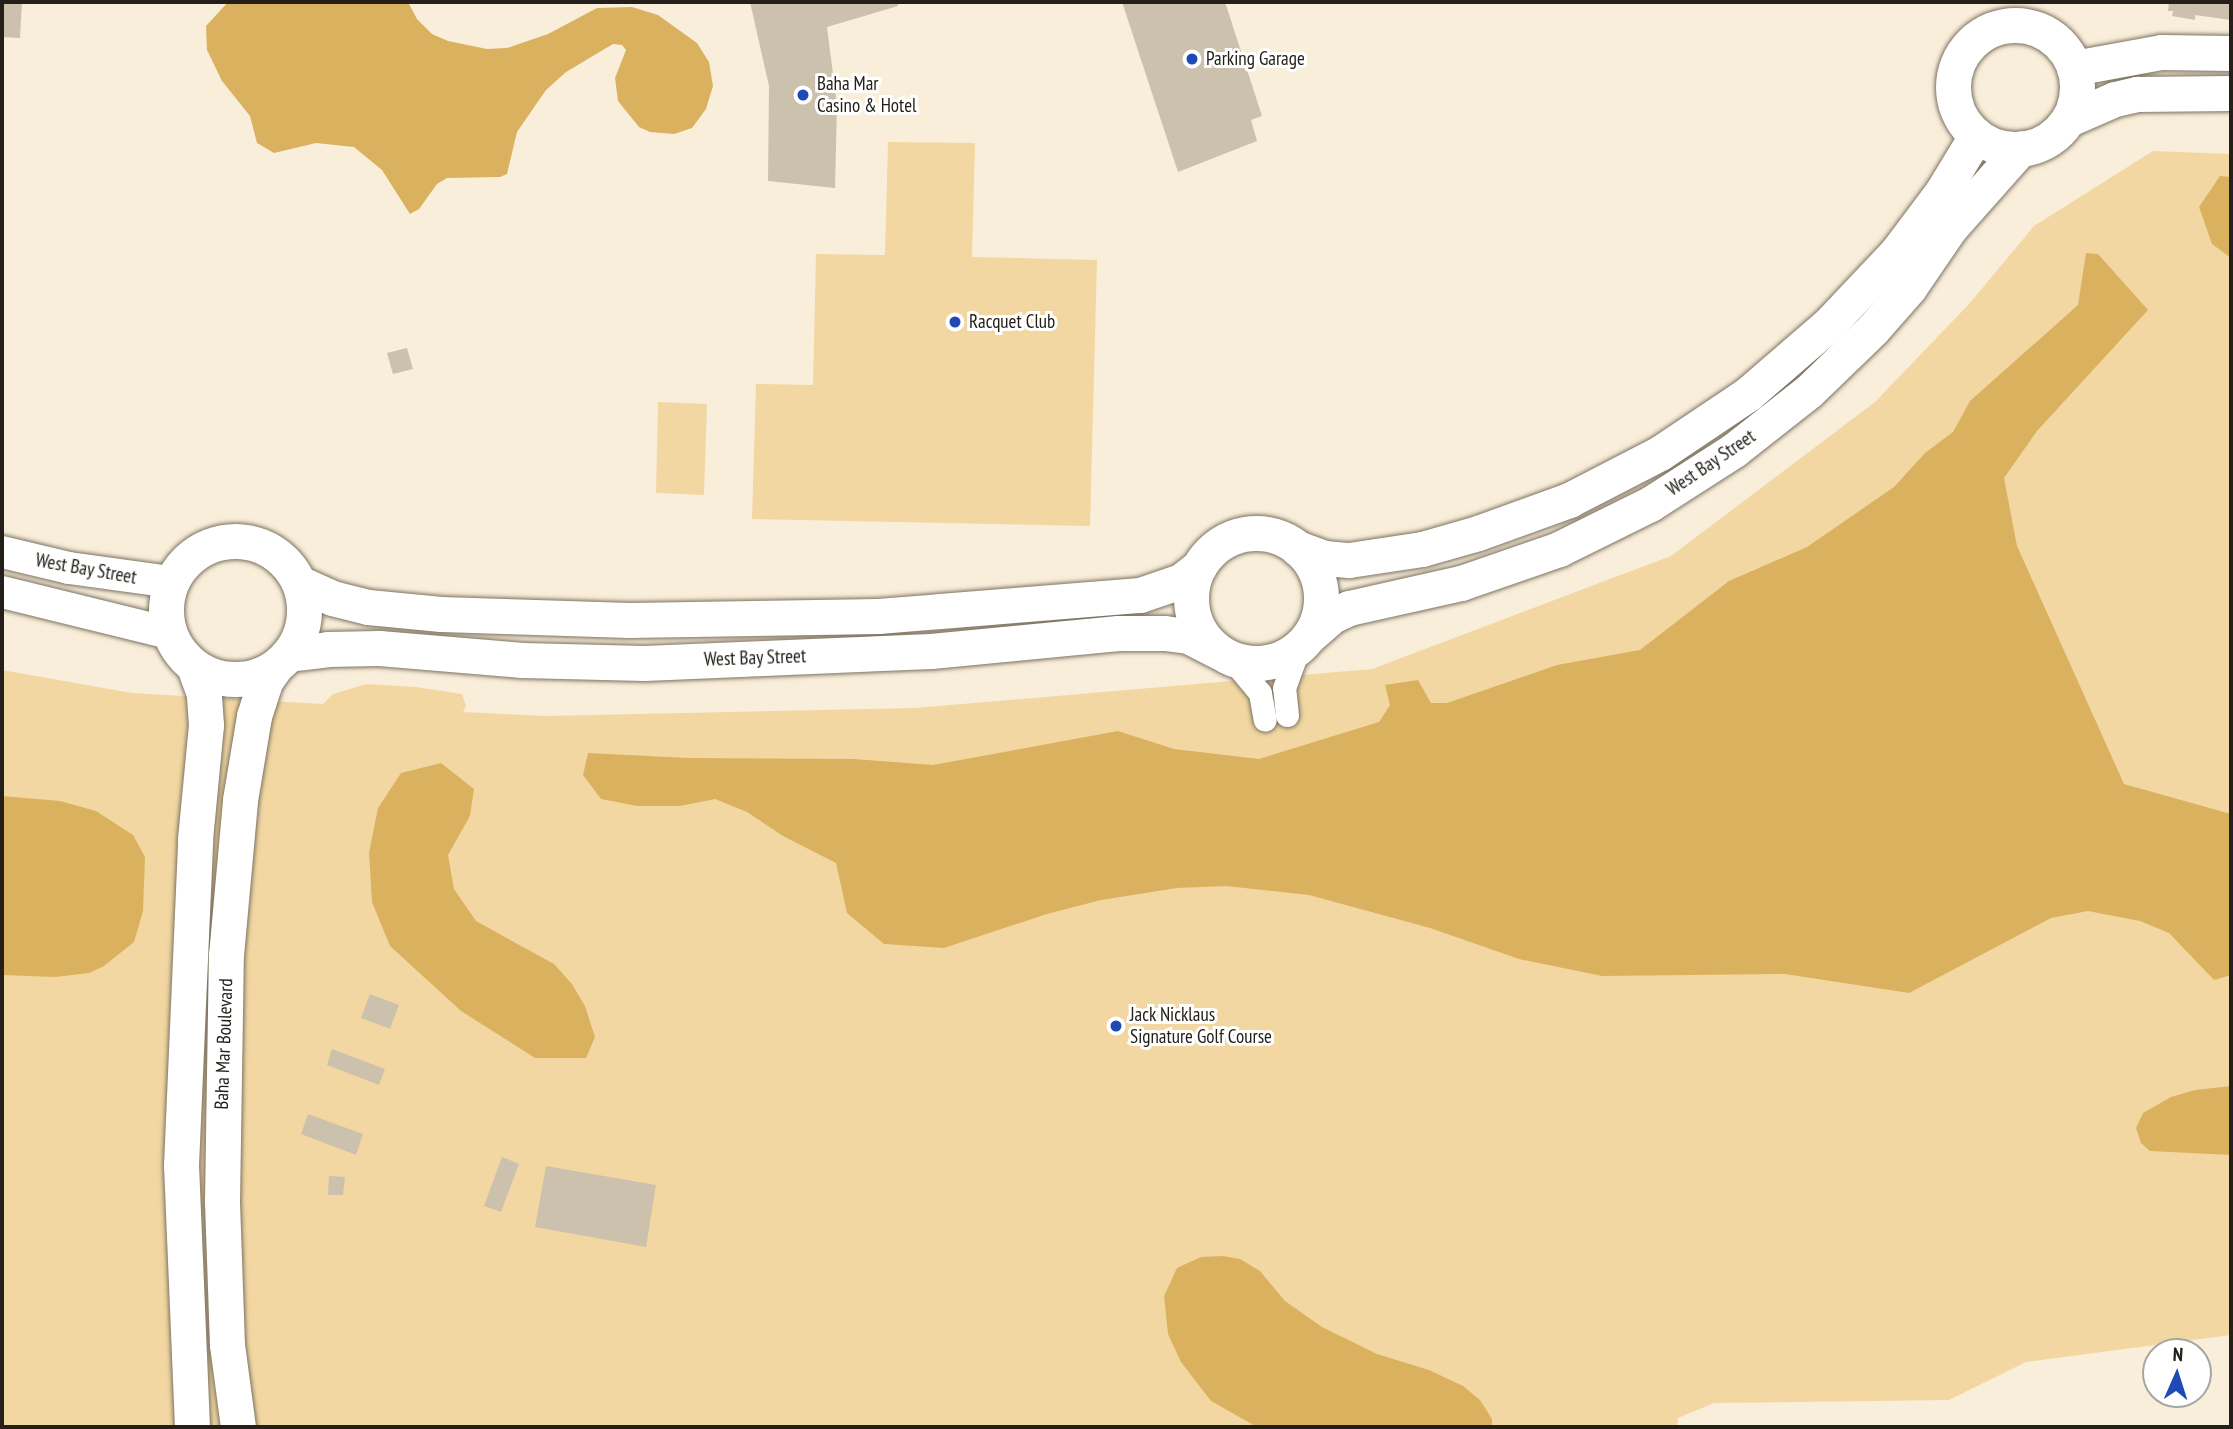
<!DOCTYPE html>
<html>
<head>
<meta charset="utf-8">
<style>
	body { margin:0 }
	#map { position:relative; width:2233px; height:1429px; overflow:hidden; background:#f9eeda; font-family:"PT Sans Narrow",sans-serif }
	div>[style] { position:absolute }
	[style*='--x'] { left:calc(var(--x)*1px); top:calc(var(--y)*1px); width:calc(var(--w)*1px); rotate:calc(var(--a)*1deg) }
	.green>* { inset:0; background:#f3d7a2 }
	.water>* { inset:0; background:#dab25f }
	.building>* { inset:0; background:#cbc1ad }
	.roads { filter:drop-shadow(0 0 2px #7d7361) drop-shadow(0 0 2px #7d7361) }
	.minor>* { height:23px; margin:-11.5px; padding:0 11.5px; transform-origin:11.5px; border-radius:11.5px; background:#fff }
	.secondary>* { height:32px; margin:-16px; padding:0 16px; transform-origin:16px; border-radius:16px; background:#fff }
	.primary>* { height:35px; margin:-17.5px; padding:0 17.5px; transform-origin:17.5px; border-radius:17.5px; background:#fff }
	.primary>.ring { margin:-17.5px; padding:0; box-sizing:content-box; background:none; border:35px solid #fff; border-radius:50% }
	.dots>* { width:19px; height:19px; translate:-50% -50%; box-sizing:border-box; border:4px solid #fff; border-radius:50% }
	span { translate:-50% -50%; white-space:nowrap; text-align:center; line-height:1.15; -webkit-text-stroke:6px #fff; paint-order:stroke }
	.poi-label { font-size:19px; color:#242019 }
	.left { translate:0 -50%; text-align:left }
	.street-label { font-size:19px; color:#242019 }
	.frame { position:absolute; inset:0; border:4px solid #242019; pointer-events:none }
	.north { position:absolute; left:2142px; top:1338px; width:70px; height:70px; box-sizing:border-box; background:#fff; border:2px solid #a7a6a3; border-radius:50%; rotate:3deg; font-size:19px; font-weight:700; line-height:28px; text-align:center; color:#242019 }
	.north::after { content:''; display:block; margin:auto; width:24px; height:32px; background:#1e4ab8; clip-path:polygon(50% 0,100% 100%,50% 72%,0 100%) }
</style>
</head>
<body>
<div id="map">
	<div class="green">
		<div style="clip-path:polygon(888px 142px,975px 143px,972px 257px,1097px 260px,1090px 526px,752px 519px,756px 384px,813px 385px,816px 254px,885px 255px)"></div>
		<div style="clip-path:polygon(2153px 151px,2231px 154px,2231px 1335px,2026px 1362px,1949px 1400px,1714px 1403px,1678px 1418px,1677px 1427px,2px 1427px,2px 670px,132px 693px,323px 704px,333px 694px,366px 684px,416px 687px,462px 694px,466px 706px,463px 712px,546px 716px,915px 708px,1372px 669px,1671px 556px,1875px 402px,1970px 303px,2034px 226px)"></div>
		<div style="clip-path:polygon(658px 402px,707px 404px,704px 495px,656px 493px)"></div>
	</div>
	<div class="water">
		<div style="clip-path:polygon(228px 2px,408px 2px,417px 19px,432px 34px,448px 41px,487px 49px,507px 48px,548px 34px,597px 8px,632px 7px,658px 15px,697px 43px,709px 62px,713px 86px,706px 109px,692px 128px,674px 134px,650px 132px,639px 127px,618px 101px,615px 78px,626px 50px,622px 45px,613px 44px,566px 72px,546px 90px,517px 132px,507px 174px,500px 177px,447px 178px,437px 184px,419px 209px,410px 214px,382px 170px,354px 147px,316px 143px,274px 153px,257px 143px,250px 116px,222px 81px,207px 50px,206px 26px)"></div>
		<div style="clip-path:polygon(2220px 176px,2231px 177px,2231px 258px,2212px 244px,2199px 207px)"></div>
		<div style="clip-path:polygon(2086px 253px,2098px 254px,2148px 310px,2037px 431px,2004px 478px,2017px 546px,2124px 784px,2231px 814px,2231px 975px,2214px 980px,2169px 933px,2140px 921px,2088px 911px,2051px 918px,1909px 993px,1785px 974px,1602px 976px,1519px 959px,1430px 928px,1309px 895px,1226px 886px,1177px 888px,1101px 900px,1047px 914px,944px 948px,884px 944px,847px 913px,836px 863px,783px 836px,747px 812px,715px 799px,680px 806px,637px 806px,601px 799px,583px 775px,588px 753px,688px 758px,854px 759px,933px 765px,1118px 731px,1174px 749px,1259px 759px,1379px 722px,1390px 705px,1385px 685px,1418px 680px,1431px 703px,1447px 703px,1557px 665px,1640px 650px,1729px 581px,1807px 547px,1894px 487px,1925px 453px,1953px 432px,1970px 401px,2078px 305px)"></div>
		<div style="clip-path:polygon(441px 763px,474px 789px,470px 816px,448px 855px,454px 889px,476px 921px,554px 964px,572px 984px,585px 1006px,595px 1037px,586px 1058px,535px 1058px,461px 1011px,390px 946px,372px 902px,369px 853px,378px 808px,401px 773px)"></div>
		<div style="clip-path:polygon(2px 796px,60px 801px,96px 811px,133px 835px,145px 857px,143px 911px,134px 942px,104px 966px,89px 973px,55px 977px,2px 975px)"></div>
		<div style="clip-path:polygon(2231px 1086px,2231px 1155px,2150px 1151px,2141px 1143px,2136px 1128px,2143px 1113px,2171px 1097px,2195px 1090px)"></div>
		<div style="clip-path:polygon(1223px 1256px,1240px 1259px,1260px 1271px,1285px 1301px,1322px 1327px,1377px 1354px,1429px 1370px,1463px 1386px,1480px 1400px,1492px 1419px,1492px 1427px,1257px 1427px,1211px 1401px,1181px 1362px,1168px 1334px,1164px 1296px,1177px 1268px,1201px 1257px)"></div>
	</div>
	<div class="building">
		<div style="clip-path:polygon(2px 2px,22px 2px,20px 38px,2px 37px)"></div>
		<div style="clip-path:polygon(750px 2px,898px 2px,898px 6px,827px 27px,837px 105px,835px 188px,768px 181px,769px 86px)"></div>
		<div style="clip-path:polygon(1122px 2px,1225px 2px,1262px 116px,1251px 120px,1257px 141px,1178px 172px)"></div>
		<div style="clip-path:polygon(2169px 2px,2231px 2px,2231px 20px,2195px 15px,2195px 20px,2172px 16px,2173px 11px,2168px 11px)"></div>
		<div style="clip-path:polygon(407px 348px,413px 369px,393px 374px,387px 353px)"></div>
		<div style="clip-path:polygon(370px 994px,399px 1005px,390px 1029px,361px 1018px)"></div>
		<div style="clip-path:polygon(332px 1049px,385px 1069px,379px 1085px,327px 1065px)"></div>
		<div style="clip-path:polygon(308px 1114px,363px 1134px,356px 1155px,301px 1134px)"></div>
		<div style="clip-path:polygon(502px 1157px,519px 1164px,501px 1212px,484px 1206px)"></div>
		<div style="clip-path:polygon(546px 1166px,656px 1185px,646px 1247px,535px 1227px)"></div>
		<div style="clip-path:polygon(329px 1176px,345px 1177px,343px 1195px,328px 1195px)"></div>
	</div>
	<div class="roads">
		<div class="minor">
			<div style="--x:1231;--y:658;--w:45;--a:50.4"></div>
			<div style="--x:1260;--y:693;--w:27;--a:80"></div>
			<div style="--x:1287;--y:715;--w:27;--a:-96"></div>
			<div style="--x:1284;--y:688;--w:44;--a:-69.9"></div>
		</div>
		<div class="secondary">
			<div style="--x:2;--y:552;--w:69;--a:13.4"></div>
			<div style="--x:69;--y:568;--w:103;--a:7.8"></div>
			<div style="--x:2;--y:592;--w:172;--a:13.8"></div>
		</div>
		<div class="primary">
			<div class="ring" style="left:1953px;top:25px;width:89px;height:89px"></div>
			<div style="--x:2074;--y:68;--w:88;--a:-10.4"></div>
			<div style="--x:2161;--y:52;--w:70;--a:0.8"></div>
			<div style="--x:2069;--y:119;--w:50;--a:-23.5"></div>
			<div style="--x:2115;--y:99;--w:23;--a:-13"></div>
			<div style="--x:2137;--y:94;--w:94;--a:-0.6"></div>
			<div class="ring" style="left:1191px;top:533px;width:95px;height:95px"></div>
			<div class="ring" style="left:166px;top:541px;width:103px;height:103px"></div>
			<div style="--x:1297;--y:548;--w:29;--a:20"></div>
			<div style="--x:1324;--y:558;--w:25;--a:5"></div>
			<div style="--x:1349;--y:560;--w:74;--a:-8.6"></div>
			<div style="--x:1422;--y:549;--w:58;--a:-15.9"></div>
			<div style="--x:1478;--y:533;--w:97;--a:-19.9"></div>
			<div style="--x:1569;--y:500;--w:102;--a:-27.3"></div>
			<div style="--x:1660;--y:453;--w:106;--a:-33.8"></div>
			<div style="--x:1748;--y:394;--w:107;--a:-40.8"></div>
			<div style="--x:1829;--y:324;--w:99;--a:-46.6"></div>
			<div style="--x:1897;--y:252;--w:75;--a:-53.1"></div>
			<div style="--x:1942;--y:192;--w:66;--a:-58.7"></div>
			<div style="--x:299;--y:583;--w:36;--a:24"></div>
			<div style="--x:332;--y:598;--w:37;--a:14"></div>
			<div style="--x:368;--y:607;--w:73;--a:5.5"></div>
			<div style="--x:441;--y:614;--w:188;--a:1.8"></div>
			<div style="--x:629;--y:620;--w:249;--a:-0.9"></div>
			<div style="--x:878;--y:616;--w:263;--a:-4.6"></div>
			<div style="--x:1140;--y:595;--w:43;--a:-18.9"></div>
			<div style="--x:1181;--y:581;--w:23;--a:-38"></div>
			<div style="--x:1309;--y:636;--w:30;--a:-41"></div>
			<div style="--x:1332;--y:616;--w:19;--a:-25"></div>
			<div style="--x:1349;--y:608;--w:115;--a:-12.6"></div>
			<div style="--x:1461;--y:583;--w:104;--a:-19.1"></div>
			<div style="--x:1559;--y:549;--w:102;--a:-26.3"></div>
			<div style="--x:1650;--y:504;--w:100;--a:-32.7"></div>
			<div style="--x:1734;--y:450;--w:95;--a:-38.2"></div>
			<div style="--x:1809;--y:391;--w:89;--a:-44.1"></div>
			<div style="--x:1873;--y:329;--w:55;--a:-48.7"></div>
			<div style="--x:1909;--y:288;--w:73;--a:-55.7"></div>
			<div style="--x:1950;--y:228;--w:106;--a:-48.5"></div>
			<div style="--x:289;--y:654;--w:38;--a:-7"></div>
			<div style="--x:327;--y:649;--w:52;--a:-1.1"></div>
			<div style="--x:379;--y:648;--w:144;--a:4.8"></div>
			<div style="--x:522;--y:660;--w:122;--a:1.4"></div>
			<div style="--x:644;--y:663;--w:287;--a:-2.4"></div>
			<div style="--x:931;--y:651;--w:188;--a:-5.5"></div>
			<div style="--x:1118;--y:633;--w:46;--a:0"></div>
			<div style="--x:1164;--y:633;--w:24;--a:7"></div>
			<div style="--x:1188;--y:636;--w:34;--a:27"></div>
			<div style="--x:192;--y:1427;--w:262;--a:-92.4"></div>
			<div style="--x:181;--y:1165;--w:326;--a:-87.5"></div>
			<div style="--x:195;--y:839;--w:115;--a:-84.5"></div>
			<div style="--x:206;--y:725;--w:31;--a:-94"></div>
			<div style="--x:204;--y:694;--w:30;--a:-110"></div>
			<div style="--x:238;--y:1427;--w:83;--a:-97.6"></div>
			<div style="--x:227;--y:1345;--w:143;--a:-92"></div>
			<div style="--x:222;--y:1202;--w:247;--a:-89.1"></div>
			<div style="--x:226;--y:955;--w:156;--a:-84.8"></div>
			<div style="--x:240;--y:800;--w:85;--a:-80.5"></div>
			<div style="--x:254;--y:716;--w:38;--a:-72"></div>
			<div style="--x:266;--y:680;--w:16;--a:-55"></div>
		</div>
	</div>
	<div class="dots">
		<div style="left:1192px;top:59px;background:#1e4ab8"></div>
		<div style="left:803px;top:95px;background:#1e4ab8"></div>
		<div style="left:955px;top:322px;background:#1e4ab8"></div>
		<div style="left:1116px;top:1026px;background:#1e4ab8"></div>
	</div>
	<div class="poi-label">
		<span class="left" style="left:1206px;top:59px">Parking Garage</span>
		<span class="left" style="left:817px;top:95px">Baha Mar<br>Casino &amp; Hotel</span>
		<span class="left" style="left:969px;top:322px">Racquet Club</span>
		<span class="left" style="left:1130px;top:1026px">Jack Nicklaus<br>Signature Golf Course</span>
	</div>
	<div class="street-label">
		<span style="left:1711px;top:463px;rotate:-34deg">West Bay Street</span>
		<span style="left:86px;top:569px;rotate:10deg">West Bay Street</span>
		<span style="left:755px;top:658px;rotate:-2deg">West Bay Street</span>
		<span style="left:224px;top:1044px;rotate:-88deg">Baha Mar Boulevard</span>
	</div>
	<div class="frame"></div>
	<div class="north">N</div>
</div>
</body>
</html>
